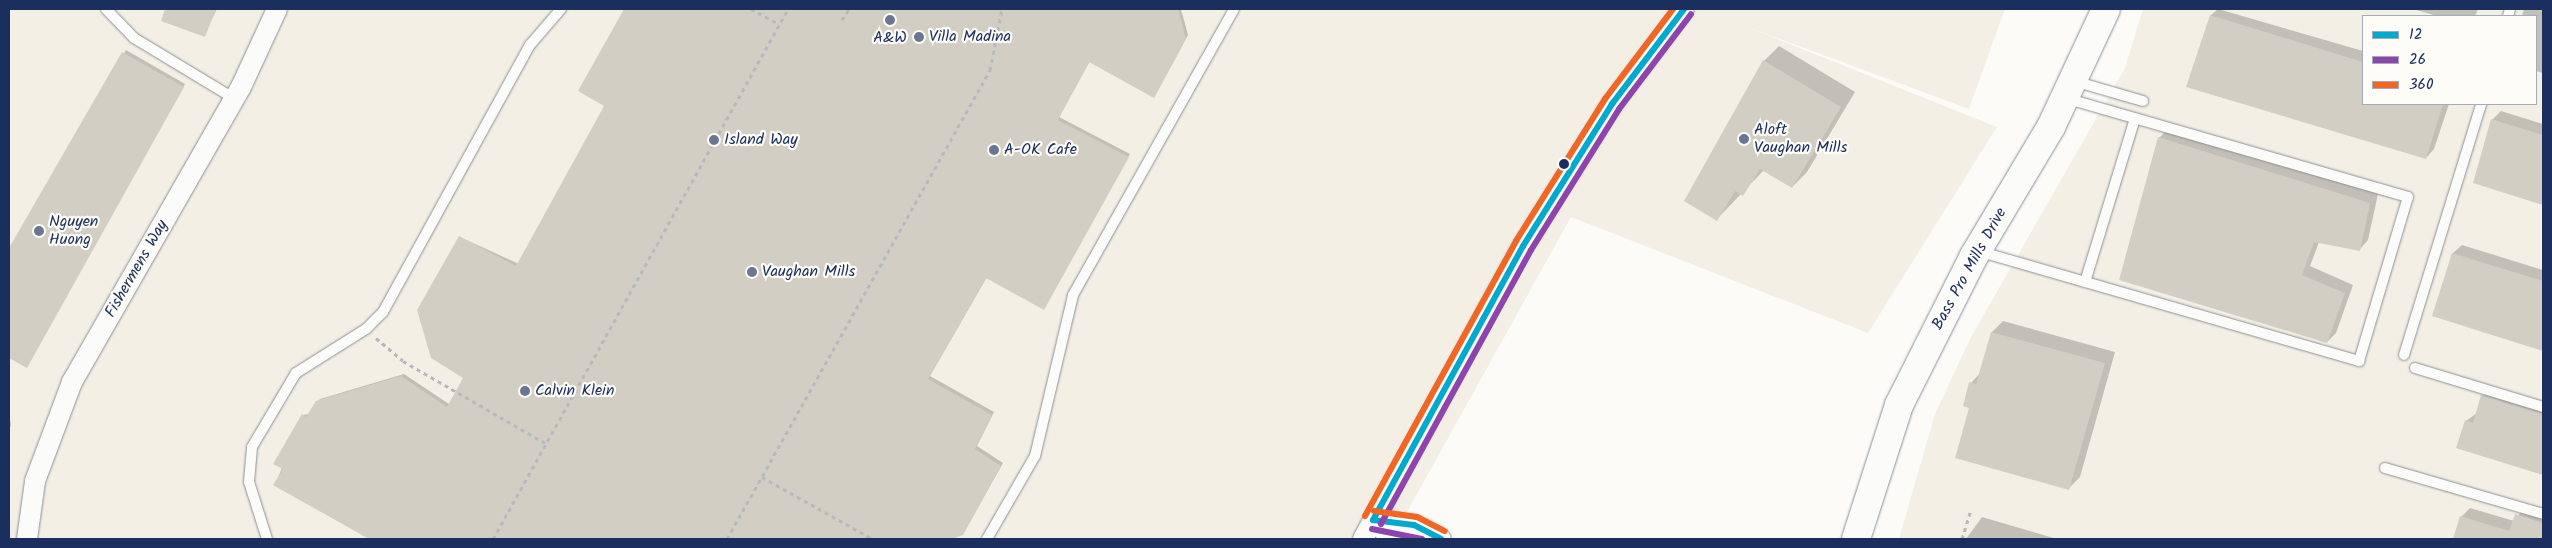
<!DOCTYPE html>
<html>
<head>
<meta charset="utf-8">
<style>
	body { margin:0 }
	#map { position:relative; width:2552px; height:548px; overflow:hidden; background:#fcfbf8; font-family:Kalam,sans-serif }
	div>[style] { position:absolute }
	[style*='--x'] { left:calc(var(--x)*1px); top:calc(var(--y)*1px); width:calc(var(--w)*1px); rotate:calc(var(--a)*1deg) }
	.built>* { inset:0; background:#f4efe4 }
	.shadow>* { inset:0; background:#0003 }
	.building>* { inset:0; background:#d3cec4 }
	.path>* { height:3px; margin-top:-1.5px; transform-origin:0; background:repeating-linear-gradient(90deg,#b6b9bd 0 4px,transparent 0 8px) }
	.roads { filter:drop-shadow(0 0 1px #8c9097) drop-shadow(0 0 1px #8c9097) }
	.lane>* { height:10px; margin:-5px; padding:0 5px; transform-origin:5px; border-radius:5px; background:#fbfbf9 }
	.street>* { height:20px; margin:-10px; padding:0 10px; transform-origin:10px; border-radius:10px; background:#fbfbf9 }
	.secondary>* { height:28px; margin:-14px; padding:0 14px; transform-origin:14px; border-radius:14px; background:#fbfbf9 }
	.bus-1>* { height:6px; margin:-3px; padding:0 3px; transform-origin:3px; border-radius:3px; background:#00a9ce }
	.bus-2>* { height:6px; margin:-3px; padding:0 3px; transform-origin:3px; border-radius:3px; background:#8e44ad }
	.bus-3>* { height:6px; margin:-3px; padding:0 3px; transform-origin:3px; border-radius:3px; background:#f26522 }
	.dots>* { width:14px; height:14px; translate:-50% -50%; box-sizing:border-box; border:2px solid #fdfcf7; border-radius:50% }
	span { translate:-50% -50%; white-space:nowrap; text-align:center; line-height:1.15; -webkit-text-stroke:4.5px #fdfcf7; paint-order:stroke }
	.poi-label { font-size:16px; color:#1b2f5e }
	.left { translate:0 -50%; text-align:left }
	.street-label { font-size:16px; color:#1b2f5e }
	.frame { position:absolute; inset:0; border:10px solid #1b2f5e; pointer-events:none }
	.legend { position:absolute; left:2362px; top:15px; width:175px; height:90px; box-sizing:border-box; background:#fdfcf7; border:1px solid #a3aaba; margin:0; padding:6px 9px; list-style:none; font-size:15px; color:#1b2f5e }
	.legend li { display:flex; align-items:center; gap:10px; height:25px }
	.legend b { width:25px; border:1px solid #a3aaba }
</style>
</head>
<body>
<div id="map">
	<div class="built">
		<div style="clip-path:polygon(9px 9px,2005px 9px,1969px 109px,1745px 26px,1997px 127px,1868px 333px,1571px 217px,1392px 539px,9px 539px)"></div>
		<div style="clip-path:polygon(evenodd,2143px 9px,2543px 9px,2543px 539px,1899px 539px,1935px 414px,1971px 337px,2125px 68px,2143px 9px,2363px 16px,2536px 16px,2536px 104px,2363px 104px,2363px 16px)"></div>
	</div>
	<div class="shadow">
		<div style="clip-path:polygon(166px 9px,217px 9px,204px 35px,162px 20px)"></div>
		<div style="clip-path:polygon(626px 9px,1181px 9px,1188px 35px,1156px 94px,1090px 61px,1059px 117px,1130px 154px,1046px 305px,987px 277px,930px 376px,994px 412px,977px 446px,1003px 463px,963px 534px,948px 539px,371px 539px,275px 485px,303px 415px,309px 414px,320px 399px,404px 374px,449px 404px,465px 377px,460px 237px,519px 264px,606px 105px,580px 90px)"></div>
		<div style="clip-path:polygon(2218px 9px,2363px 51px,2363px 104px,2449px 104px,2434px 149px,2426px 158px,2188px 86px,2211px 15px)"></div>
		<div style="clip-path:polygon(2413px 9px,2478px 9px,2475px 16px,2437px 16px)"></div>
		<div style="clip-path:polygon(2524px 9px,2543px 9px,2543px 73px,2536px 71px,2536px 16px,2522px 16px)"></div>
		<div style="clip-path:polygon(1779px 46px,1855px 92px,1807px 172px,1792px 187px,1764px 170px,1717px 219px,1764px 61px)"></div>
		<div style="clip-path:polygon(126px 50px,185px 84px,26px 366px,9px 356px,9px 252px)"></div>
		<div style="clip-path:polygon(2501px 111px,2543px 124px,2543px 203px,2474px 182px,2492px 120px)"></div>
		<div style="clip-path:polygon(2168px 129px,2378px 194px,2368px 240px,2360px 249px,2319px 242px,2310px 266px,2353px 285px,2336px 333px,2327px 342px,2159px 138px)"></div>
		<div style="clip-path:polygon(2462px 245px,2543px 270px,2543px 349px,2433px 316px,2453px 253px)"></div>
		<div style="clip-path:polygon(2003px 321px,2115px 352px,2080px 477px,2069px 488px,1970px 407px,1971px 383px,1981px 372px,1992px 332px)"></div>
		<div style="clip-path:polygon(2491px 387px,2543px 405px,2543px 474px,2457px 448px,2466px 421px,2477px 413px,2482px 396px)"></div>
		<div style="clip-path:polygon(9px 412px,11px 426px,9px 428px)"></div>
		<div style="clip-path:polygon(2525px 506px,2543px 511px,2543px 539px,2454px 539px,2461px 517px,2470px 508px,2514px 521px)"></div>
		<div style="clip-path:polygon(1982px 517px,2057px 539px,1966px 539px)"></div>
	</div>
	<div class="building">
		<div style="clip-path:polygon(165px 9px,216px 9px,205px 37px,161px 21px)"></div>
		<div style="clip-path:polygon(624px 9px,1178px 9px,1186px 39px,1154px 98px,1089px 62px,1058px 120px,1129px 157px,1044px 310px,986px 278px,928px 379px,992px 415px,975px 449px,1001px 466px,963px 535px,952px 539px,369px 539px,273px 485px,283px 469px,273px 464px,302px 414px,306px 417px,316px 401px,401px 376px,447px 407px,463px 378px,431px 358px,417px 310px,459px 236px,516px 266px,604px 106px,578px 91px)"></div>
		<div style="clip-path:polygon(2210px 15px,2363px 62px,2363px 104px,2443px 104px,2426px 159px,2186px 87px)"></div>
		<div style="clip-path:polygon(122px 52px,184px 87px,27px 368px,9px 358px,9px 248px)"></div>
		<div style="clip-path:polygon(1763px 60px,1841px 107px,1792px 188px,1760px 169px,1743px 196px,1735px 191px,1717px 221px,1684px 201px)"></div>
		<div style="clip-path:polygon(2491px 119px,2543px 135px,2543px 205px,2473px 183px)"></div>
		<div style="clip-path:polygon(2158px 137px,2370px 203px,2360px 251px,2314px 242px,2302px 275px,2345px 293px,2327px 343px,2119px 280px)"></div>
		<div style="clip-path:polygon(2452px 253px,2543px 281px,2543px 351px,2432px 316px)"></div>
		<div style="clip-path:polygon(1991px 332px,2105px 363px,2069px 490px,1955px 458px,1969px 408px,1963px 406px,1969px 382px,1976px 384px)"></div>
		<div style="clip-path:polygon(2481px 395px,2543px 414px,2543px 475px,2456px 448px,2465px 420px,2473px 423px)"></div>
		<div style="clip-path:polygon(2515px 514px,2543px 523px,2543px 539px,2453px 539px,2460px 516px,2509px 531px)"></div>
	</div>
	<div class="path">
		<div style="--x:751;--y:9;--w:32;--a:28"></div>
		<div style="--x:842;--y:20;--w:13;--a:-58"></div>
		<div style="--x:376;--y:338;--w:35;--a:40"></div>
		<div style="--x:403;--y:361;--w:164;--a:30"></div>
		<div style="--x:762;--y:477;--w:127;--a:29.2"></div>
		<div style="--x:493;--y:539;--w:607;--a:-60.9"></div>
		<div style="--x:727;--y:539;--w:538;--a:-60.72"></div>
		<div style="--x:990;--y:70;--w:62;--a:-78.9"></div>
		<div style="--x:1962;--y:539;--w:30;--a:-73"></div>
	</div>
	<div class="roads">
		<div class="lane">
			<div style="--x:106;--y:9;--w:40;--a:46"></div>
			<div style="--x:134;--y:38;--w:118;--a:31.1"></div>
			<div style="--x:2508;--y:16;--w:7;--a:-74"></div>
			<div style="--x:2074;--y:81;--w:72;--a:16.2"></div>
			<div style="--x:1978;--y:251;--w:397;--a:16.1"></div>
			<div style="--x:2359;--y:361;--w:171;--a:-73.4"></div>
			<div style="--x:2408;--y:197;--w:356;--a:-163.9"></div>
			<div style="--x:2085;--y:282;--w:171;--a:-73"></div>
			<div style="--x:2404;--y:355;--w:263;--a:-72.9"></div>
			<div style="--x:2415;--y:368;--w:134;--a:16.9"></div>
			<div style="--x:2385;--y:468;--w:165;--a:16.2"></div>
			<div style="--x:267;--y:539;--w:60;--a:-107.5"></div>
			<div style="--x:249;--y:482;--w:35;--a:-85"></div>
			<div style="--x:252;--y:447;--w:86;--a:-59.3"></div>
			<div style="--x:296;--y:373;--w:83;--a:-32.2"></div>
			<div style="--x:366;--y:329;--w:24;--a:-45"></div>
			<div style="--x:383;--y:312;--w:305;--a:-61.2"></div>
			<div style="--x:530;--y:45;--w:48;--a:-49.3"></div>
			<div style="--x:987;--y:539;--w:96;--a:-60"></div>
			<div style="--x:1035;--y:456;--w:165;--a:-76.7"></div>
			<div style="--x:1073;--y:295;--w:328;--a:-60.6"></div>
		</div>
		<div class="street">
			<div style="--x:1373;--y:520;--w:41;--a:7"></div>
			<div style="--x:1414;--y:525;--w:30;--a:27"></div>
			<div style="--x:1373;--y:520;--w:27;--a:45"></div>
			<div style="--x:27;--y:539;--w:59;--a:-82.1"></div>
			<div style="--x:35;--y:481;--w:106;--a:-69.5"></div>
			<div style="--x:72;--y:382;--w:340;--a:-60.2"></div>
			<div style="--x:241;--y:87;--w:86;--a:-65.2"></div>
			<div style="--x:1363;--y:539;--w:334;--a:-61.4"></div>
			<div style="--x:1523;--y:246;--w:168;--a:-57.9"></div>
			<div style="--x:1612;--y:104;--w:119;--a:-52.8"></div>
		</div>
		<div class="secondary">
			<div style="--x:1856;--y:539;--w:141;--a:-72.2"></div>
			<div style="--x:1899;--y:405;--w:167;--a:-63.3"></div>
			<div style="--x:1974;--y:256;--w:150;--a:-59.2"></div>
			<div style="--x:2051;--y:127;--w:130;--a:-65"></div>
		</div>
	</div>
	<div class="bus-1">
		<div style="--x:1373;--y:520;--w:312;--a:-61.3"></div>
		<div style="--x:1523;--y:246;--w:168;--a:-57.9"></div>
		<div style="--x:1612;--y:104;--w:119;--a:-52.8"></div>
		<div style="--x:1373;--y:520;--w:41;--a:7"></div>
		<div style="--x:1414;--y:525;--w:30;--a:27"></div>
	</div>
	<div class="bus-2">
		<div style="--x:1381;--y:524;--w:312;--a:-61.3"></div>
		<div style="--x:1531;--y:250;--w:166;--a:-58"></div>
		<div style="--x:1619;--y:109;--w:119;--a:-52.8"></div>
		<div style="--x:1372;--y:529;--w:51;--a:11.3"></div>
	</div>
	<div class="bus-3">
		<div style="--x:1374;--y:511;--w:43;--a:7.9"></div>
		<div style="--x:1417;--y:517;--w:31;--a:27"></div>
		<div style="--x:1365;--y:516;--w:314;--a:-61.2"></div>
		<div style="--x:1516;--y:241;--w:168;--a:-57.9"></div>
		<div style="--x:1605;--y:99;--w:113;--a:-52.9"></div>
	</div>
	<div class="dots">
		<div style="left:890px;top:20px;background:#6a7694"></div>
		<div style="left:919px;top:37px;background:#6a7694"></div>
		<div style="left:1744px;top:139px;background:#6a7694"></div>
		<div style="left:714px;top:140px;background:#6a7694"></div>
		<div style="left:994px;top:150px;background:#6a7694"></div>
		<div style="left:1564px;top:164px;background:#1b2f5e"></div>
		<div style="left:39px;top:231px;background:#6a7694"></div>
		<div style="left:752px;top:272px;background:#6a7694"></div>
		<div style="left:525px;top:391px;background:#6a7694"></div>
	</div>
	<div class="poi-label">
		<span class="left" style="left:929px;top:37px">Villa Madina</span>
		<span style="left:890px;top:38px">A&amp;W</span>
		<span class="left" style="left:1754px;top:139px">Aloft<br>Vaughan Mills</span>
		<span class="left" style="left:724px;top:140px">Island Way</span>
		<span class="left" style="left:1004px;top:150px">A-OK Cafe</span>
		<span class="left" style="left:49px;top:231px">Nguyen<br>Huong</span>
		<span class="left" style="left:762px;top:272px">Vaughan Mills</span>
		<span class="left" style="left:535px;top:391px">Calvin Klein</span>
	</div>
	<div class="street-label">
		<span style="left:137px;top:269px;rotate:-60deg">Fishermens Way</span>
		<span style="left:1970px;top:269px;rotate:-61deg">Bass Pro Mills Drive</span>
	</div>
	<div class="frame"></div>
	<ul class="legend">
	<li><b style="height:6px;background:#00a9ce"></b>12</li>
	<li><b style="height:6px;background:#8e44ad"></b>26</li>
	<li><b style="height:6px;background:#f26522"></b>360</li>
	</ul>
</div>
</body>
</html>
